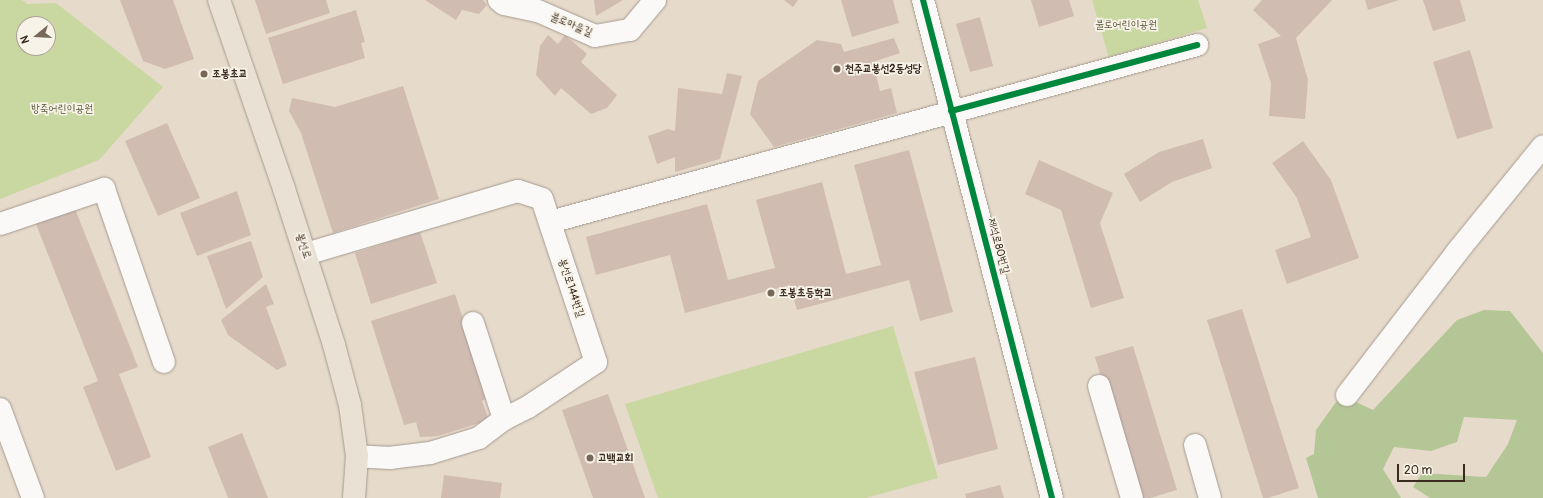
<!DOCTYPE html>
<html>
<head>
<meta charset="utf-8">
<style>
	body { margin:0 }
	#map { position:relative; width:1543px; height:498px; overflow:hidden; background:#e6daca; font-family:Pangolin,"Poor Story",sans-serif }
	div>[style] { position:absolute }
	[style*='--x'] { left:calc(var(--x)*1px); top:calc(var(--y)*1px); width:calc(var(--w)*1px); rotate:calc(var(--a)*1deg) }
	.green>* { inset:0; background:#c9d7a0 }
	.forest>* { inset:0; background:#b5c696 }
	.building>* { inset:0; background:#d1bcb2 }
	.roads { filter:drop-shadow(0 0 1px #a59b91) drop-shadow(0 0 1px #a59b91) }
	.minor>* { height:22px; margin:-11px; padding:0 11px; transform-origin:11px; border-radius:11px; background:#fbf9f7 }
	.major>* { height:22px; margin:-11px; padding:0 11px; transform-origin:11px; border-radius:11px; background:#e9e1d4 }
	.cycleway>* { height:6px; margin:-3px; padding:0 3px; transform-origin:3px; border-radius:3px; background:#00873e }
	.dots>* { width:11px; height:11px; translate:-50% -50%; box-sizing:border-box; border:2px solid #f7f3e8; border-radius:50% }
	span { translate:-50% -50%; white-space:nowrap; text-align:center; line-height:1.15; -webkit-text-stroke:3.5px #f7f3e8; paint-order:stroke }
	.street-label { font-size:11px; color:#3b2a1e }
	.park-label { font-size:11px; color:#595436 }
	.poi-label { font-size:11px; color:#3b2a1e; font-weight:700 }
	.left { translate:0 -50%; text-align:left }
	.north { position:absolute; left:16px; top:16px; width:40px; height:40px; box-sizing:border-box; background:#f7f3e8; border:1px solid #aca397; border-radius:50%; rotate:252deg; font-size:11px; font-weight:700; line-height:16px; text-align:center; color:#3b2a1e }
	.north::after { content:''; display:block; margin:auto; width:14px; height:18px; background:#77685a; clip-path:polygon(50% 0,100% 100%,50% 72%,0 100%) }
	.scale { position:absolute; left:1397px; top:464px; width:68px; height:18px; box-sizing:border-box; border:2px solid #3b2a1e; border-top:0; padding-left:5px; font-size:12px; line-height:14px; white-space:nowrap; color:#3b2a1e; -webkit-text-stroke:3px #f7f3e8; paint-order:stroke }
</style>
</head>
<body>
<div id="map">
	<div class="green">
		<div style="clip-path:polygon(evenodd,0 0,22px 0,27px 4px,56px 3px,163px 87px,99px 160px,0 199px,0 0,24px 24px,48px 24px,48px 48px,24px 48px,24px 24px)"></div>
		<div style="clip-path:polygon(1092px 0,1198px 0,1207px 28px,1109px 57px)"></div>
		<div style="clip-path:polygon(893px 326px,938px 478px,866px 498px,658px 498px,625px 404px)"></div>
	</div>
	<div class="forest">
		<div style="clip-path:polygon(1484px 310px,1510px 311px,1543px 353px,1543px 498px,1430px 498px,1413px 487px,1422px 473px,1486px 477px,1508px 444px,1517px 420px,1464px 417px,1457px 442px,1431px 451px,1394px 447px,1383px 469px,1401px 498px,1318px 498px,1306px 458px,1314px 454px,1316px 430px,1341px 395px,1373px 410px,1457px 320px)"></div>
	</div>
	<div class="building">
		<div style="clip-path:polygon(120px 0,173px 0,194px 59px,165px 69px,143px 61px)"></div>
		<div style="clip-path:polygon(255px 0,326px 0,330px 13px,266px 34px)"></div>
		<div style="clip-path:polygon(425px 0,483px 0,487px 5px,479px 14px,462px 10px,456px 20px)"></div>
		<div style="clip-path:polygon(594px 0,623px 0,596px 16px)"></div>
		<div style="clip-path:polygon(784px 0,798px 0,793px 7px)"></div>
		<div style="clip-path:polygon(841px 0,893px 0,899px 23px,852px 37px)"></div>
		<div style="clip-path:polygon(1031px 0,1069px 0,1074px 16px,1039px 27px)"></div>
		<div style="clip-path:polygon(1262px 0,1332px 0,1296px 38px,1308px 80px,1305px 119px,1269px 116px,1271px 83px,1258px 44px,1281px 36px,1253px 10px)"></div>
		<div style="clip-path:polygon(1365px 0,1399px 0,1368px 10px)"></div>
		<div style="clip-path:polygon(1423px 0,1460px 0,1466px 21px,1433px 31px)"></div>
		<div style="clip-path:polygon(356px 10px,365px 42px,361px 43px,365px 58px,283px 84px,268px 38px)"></div>
		<div style="clip-path:polygon(980px 17px,993px 66px,970px 72px,956px 24px)"></div>
		<div style="clip-path:polygon(548px 35px,558px 44px,565px 35px,587px 54px,581px 62px,617px 95px,607px 108px,591px 114px,561px 88px,555px 96px,536px 75px,540px 46px)"></div>
		<div style="clip-path:polygon(894px 38px,900px 53px,873px 62px,880px 91px,891px 88px,897px 113px,774px 147px,750px 114px,758px 81px,817px 40px,841px 44px,844px 52px)"></div>
		<div style="clip-path:polygon(1470px 50px,1493px 128px,1457px 139px,1433px 62px)"></div>
		<div style="clip-path:polygon(727px 73px,742px 76px,720px 159px,675px 172px,675px 157px,657px 164px,648px 136px,668px 129px,675px 131px,678px 88px,722px 94px)"></div>
		<div style="clip-path:polygon(403px 86px,439px 199px,333px 233px,301px 133px,289px 111px,292px 98px,335px 107px)"></div>
		<div style="clip-path:polygon(167px 123px,200px 198px,158px 216px,125px 141px)"></div>
		<div style="clip-path:polygon(1203px 139px,1212px 168px,1172px 182px,1140px 202px,1124px 174px,1159px 152px)"></div>
		<div style="clip-path:polygon(1303px 141px,1331px 180px,1359px 258px,1287px 284px,1275px 250px,1311px 237px,1297px 198px,1272px 163px)"></div>
		<div style="clip-path:polygon(909px 150px,953px 312px,920px 321px,909px 280px,797px 310px,790px 285px,685px 313px,670px 255px,596px 275px,586px 237px,707px 204px,728px 280px,775px 268px,756px 200px,822px 182px,846px 274px,881px 265px,854px 165px)"></div>
		<div style="clip-path:polygon(1039px 160px,1113px 193px,1100px 223px,1124px 298px,1091px 308px,1061px 210px,1025px 194px)"></div>
		<div style="clip-path:polygon(237px 191px,251px 235px,197px 256px,180px 213px)"></div>
		<div style="clip-path:polygon(73px 204px,138px 367px,119px 374px,151px 457px,116px 471px,83px 387px,98px 381px,34px 219px)"></div>
		<div style="clip-path:polygon(420px 232px,437px 283px,371px 304px,355px 253px)"></div>
		<div style="clip-path:polygon(251px 241px,263px 277px,226px 309px,207px 256px)"></div>
		<div style="clip-path:polygon(266px 284px,274px 304px,266px 307px,287px 365px,277px 370px,228px 335px,221px 320px)"></div>
		<div style="clip-path:polygon(455px 294px,488px 398px,482px 401px,489px 420px,438px 436px,420px 437px,416px 422px,404px 425px,371px 321px)"></div>
		<div style="clip-path:polygon(1242px 309px,1299px 488px,1268px 498px,1263px 498px,1207px 320px)"></div>
		<div style="clip-path:polygon(1133px 346px,1177px 490px,1150px 498px,1138px 498px,1095px 357px)"></div>
		<div style="clip-path:polygon(975px 357px,998px 449px,938px 465px,914px 372px)"></div>
		<div style="clip-path:polygon(608px 394px,645px 498px,593px 498px,562px 410px)"></div>
		<div style="clip-path:polygon(242px 433px,268px 498px,228px 498px,208px 447px)"></div>
		<div style="clip-path:polygon(444px 475px,502px 483px,500px 498px,441px 498px)"></div>
		<div style="clip-path:polygon(1000px 485px,1004px 498px,966px 498px,965px 494px)"></div>
	</div>
	<div class="roads">
		<div class="minor">
			<div style="--x:499;--y:0;--w:6;--a:39"></div>
			<div style="--x:504;--y:4;--w:35;--a:12"></div>
			<div style="--x:538;--y:11;--w:62;--a:23.7"></div>
			<div style="--x:595;--y:36;--w:36;--a:-10"></div>
			<div style="--x:630;--y:30;--w:39;--a:-50"></div>
			<div style="--x:923;--y:0;--w:514;--a:75.48"></div>
			<div style="--x:550;--y:222;--w:671;--a:-15.3"></div>
			<div style="--x:0;--y:224;--w:110;--a:-18.6"></div>
			<div style="--x:104;--y:189;--w:183;--a:70.9"></div>
			<div style="--x:306;--y:254;--w:221;--a:-16.6"></div>
			<div style="--x:518;--y:191;--w:25;--a:18"></div>
			<div style="--x:542;--y:199;--w:172;--a:71.7"></div>
			<div style="--x:596;--y:362;--w:82;--a:146.5"></div>
			<div style="--x:528;--y:407;--w:27;--a:153"></div>
			<div style="--x:504;--y:419;--w:31;--a:143"></div>
			<div style="--x:479;--y:438;--w:51;--a:163"></div>
			<div style="--x:430;--y:453;--w:39;--a:173"></div>
			<div style="--x:391;--y:458;--w:34;--a:-177"></div>
			<div style="--x:473;--y:323;--w:101;--a:72.1"></div>
			<div style="--x:1099;--y:386;--w:117;--a:73.6"></div>
			<div style="--x:1347;--y:395;--w:180;--a:-52.4"></div>
			<div style="--x:1457;--y:252;--w:136;--a:-50.9"></div>
			<div style="--x:0;--y:409;--w:95;--a:69.7"></div>
			<div style="--x:1195;--y:445;--w:55;--a:74.2"></div>
		</div>
		<div class="major">
			<div style="--x:219;--y:0;--w:200;--a:71"></div>
			<div style="--x:284;--y:189;--w:164;--a:72.2"></div>
			<div style="--x:334;--y:345;--w:62;--a:75.1"></div>
			<div style="--x:350;--y:405;--w:51;--a:82.2"></div>
			<div style="--x:357;--y:456;--w:42;--a:94.1"></div>
		</div>
	</div>
	<div class="cycleway">
		<div style="--x:923;--y:0;--w:514;--a:75.48"></div>
		<div style="--x:951;--y:111;--w:255;--a:-15"></div>
	</div>
	<div class="dots">
		<div style="left:837px;top:69px;background:#77685a"></div>
		<div style="left:204px;top:74px;background:#77685a"></div>
		<div style="left:771px;top:293px;background:#77685a"></div>
		<div style="left:590px;top:458px;background:#77685a"></div>
	</div>
	<div class="street-label">
		<span style="left:571px;top:25px;rotate:23deg">불로마을길</span>
		<span style="left:303px;top:246px;rotate:72deg">봉선로</span>
		<span style="left:998px;top:246px;rotate:75deg">제석로80번길</span>
		<span style="left:571px;top:288px;rotate:72deg">봉선로144번길</span>
	</div>
	<div class="park-label">
		<span style="left:1126px;top:25px">불로어린이공원</span>
		<span style="left:62px;top:109px">방죽어린이공원</span>
	</div>
	<div class="poi-label">
		<span class="left" style="left:845px;top:69px">천주교봉선2동성당</span>
		<span class="left" style="left:212px;top:74px">조봉초교</span>
		<span class="left" style="left:779px;top:293px">조봉초등학교</span>
		<span class="left" style="left:598px;top:458px">고백교회</span>
	</div>
	<div class="north">N</div>
	<div class="scale">20 m</div>
</div>
</body>
</html>
